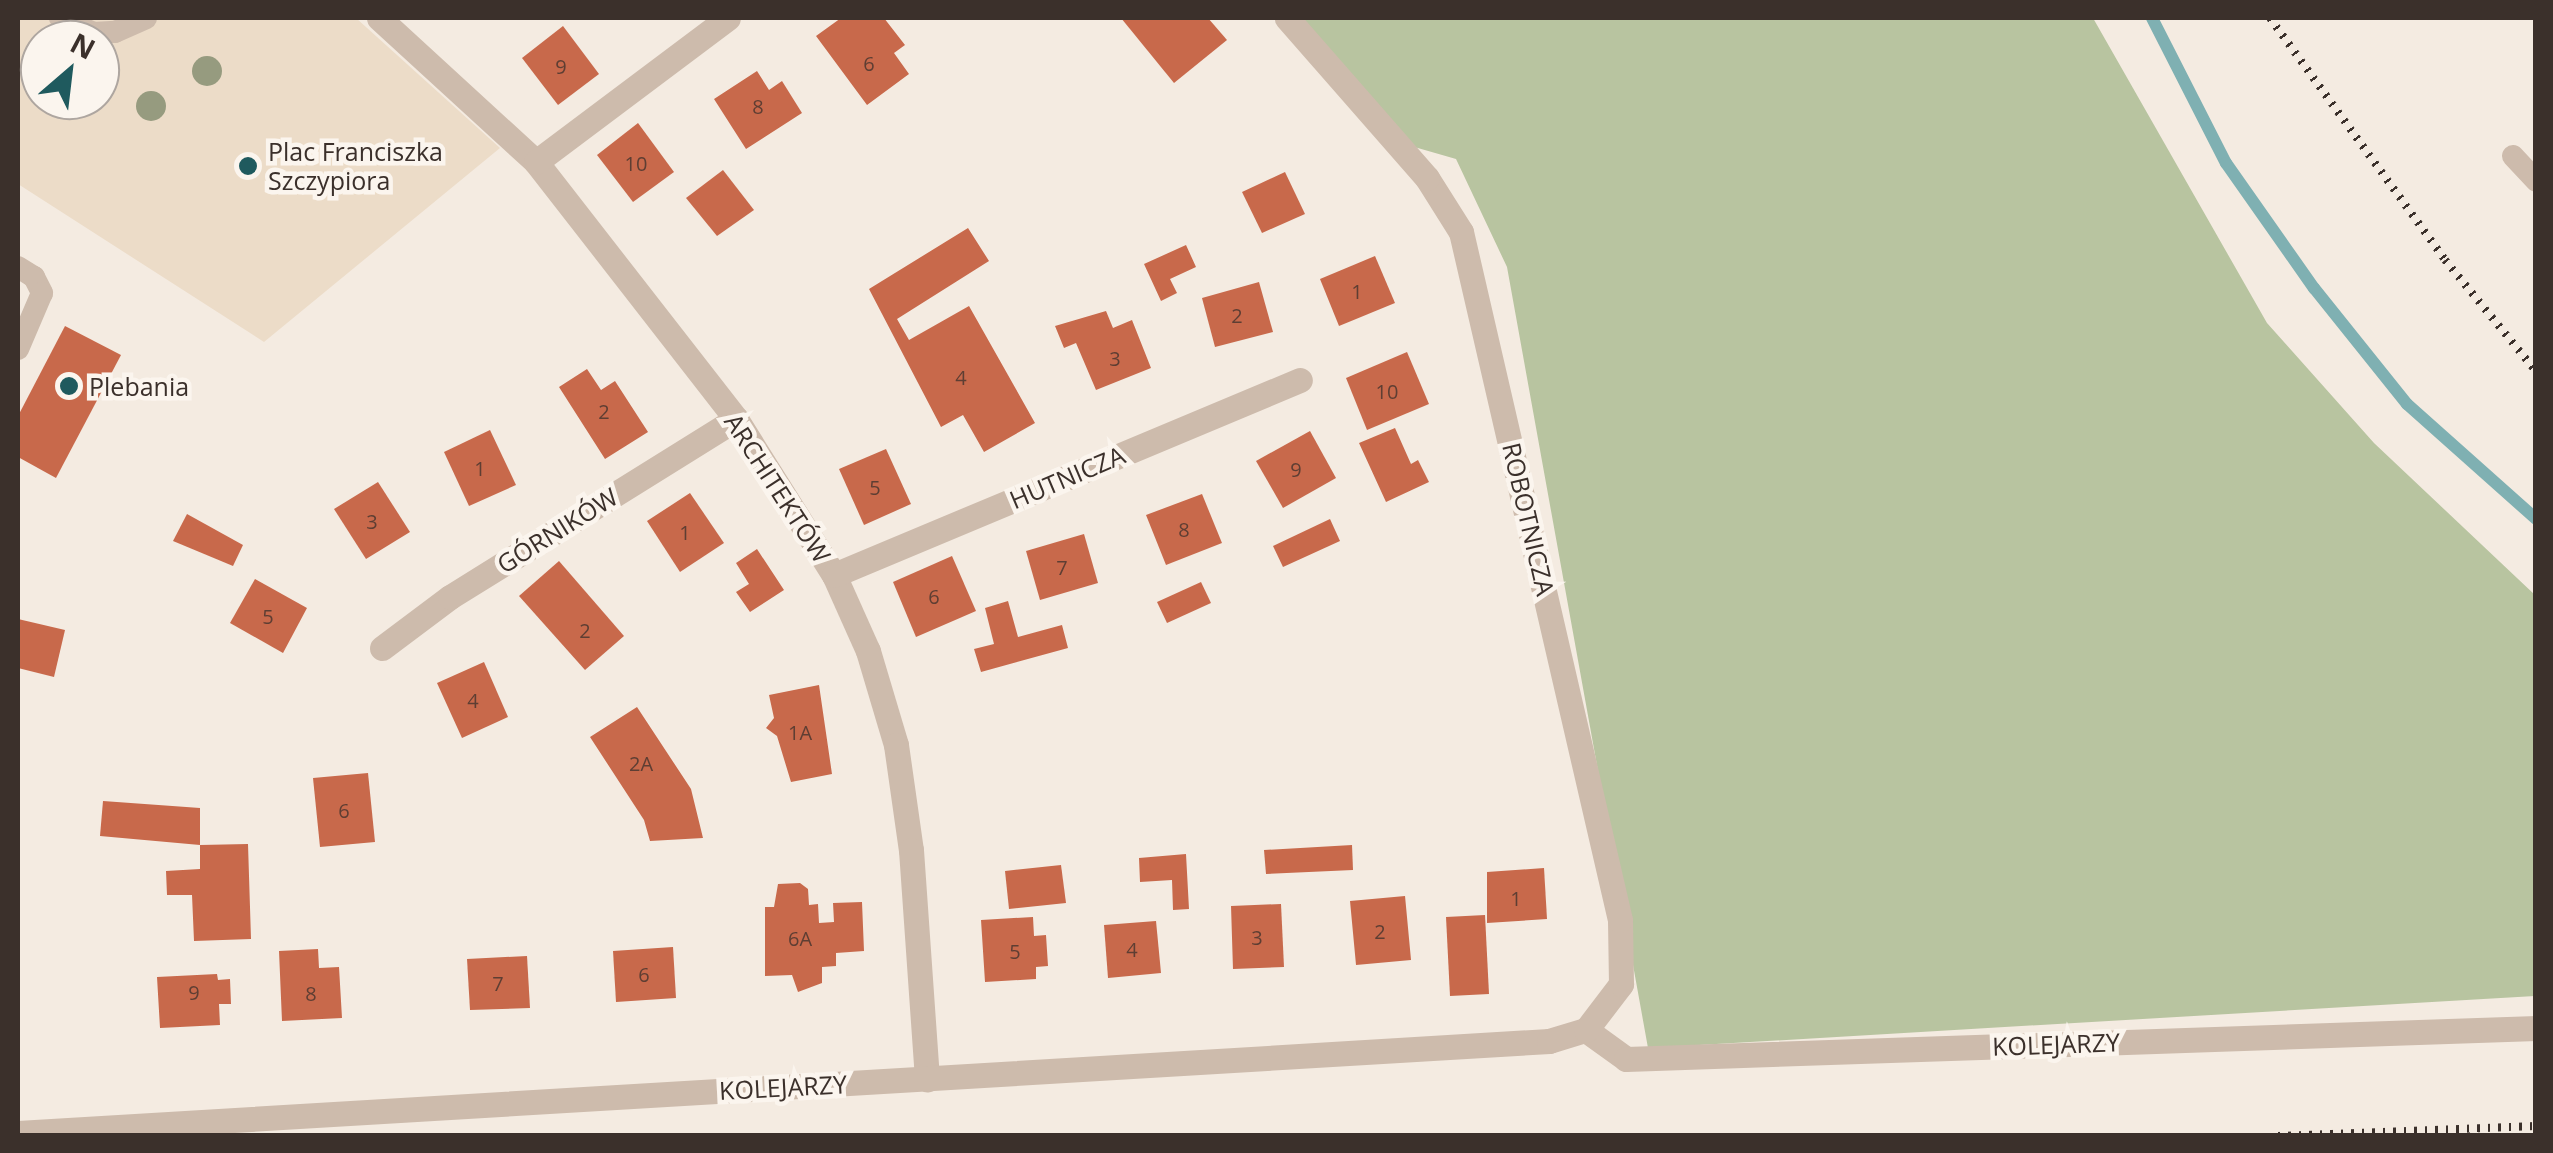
<!DOCTYPE html>
<html>
<head>
<meta charset="utf-8">
<style>
	body { margin:0 }
	#map { position:relative; width:2553px; height:1153px; overflow:hidden; background:#f4ebe1; font-family:"Open Sans",sans-serif }
	div>[style] { position:absolute }
	[style*='--x'] { left:calc(var(--x)*1px); top:calc(var(--y)*1px); width:calc(var(--w)*1px); rotate:calc(var(--a)*1deg) }
	.green>* { inset:0; background:#b8c4a0 }
	.plaza>* { inset:0; background:#ecdcc8 }
	.stream>* { height:12px; margin:-6px; padding:0 6px; transform-origin:6px; border-radius:6px; background:#7fb0b2 }
	.building>* { inset:0; background:#c8694b }
	.lane>* { height:22px; margin:-11px; padding:0 11px; transform-origin:11px; border-radius:11px; background:#cdbbac }
	.street>* { height:25px; margin:-12.5px; padding:0 12.5px; transform-origin:12.5px; border-radius:12.5px; background:#cdbbac }
	.rail>* { height:8px; margin-top:-4px; transform-origin:0; background:repeating-linear-gradient(90deg,#3b302b 0 2.5px,transparent 0 10.5px) }
	.trees>* { width:30px; height:30px; margin:-15px; border-radius:50%; background:#969b7f }
	.dots>* { width:28px; height:28px; translate:-50% -50%; box-sizing:border-box; border:5px solid #fbf5ee; border-radius:50% }
	span { translate:-50% -50%; white-space:nowrap; text-align:center; line-height:1.15; -webkit-text-stroke:9px #fbf5ee; paint-order:stroke }
	.number-label { font-size:20px; color:#5e3e33 }
	.number-label span { -webkit-text-stroke-width:0 }
	.poi-label { font-size:25px; color:#3b302b }
	.left { translate:0 -50%; text-align:left }
	.street-label { font-size:25px; color:#3b302b }
	.frame { position:absolute; inset:0; border:20px solid #3b302b; pointer-events:none }
	.north { position:absolute; left:20px; top:20px; width:100px; height:100px; box-sizing:border-box; background:#fbf5ee; border:2px solid #aea6a0; border-radius:50%; rotate:28deg; font-size:28px; font-weight:700; line-height:40px; text-align:center; color:#3b302b }
	.north::after { content:''; display:block; margin:auto; width:35px; height:45px; background:#1f5a5e; clip-path:polygon(50% 0,100% 100%,50% 72%,0 100%) }
</style>
</head>
<body>
<div id="map">
	<div class="green">
		<div style="clip-path:polygon(1287px 18px,2093px 18px,2267px 323px,2374px 443px,2535px 595px,2535px 996px,1648px 1048px,1507px 267px,1456px 159px,1397px 142px)"></div>
	</div>
	<div class="plaza">
		<div style="clip-path:polygon(evenodd,18px 18px,356px 18px,500px 148px,264px 342px,18px 184px,18px 18px,40px 40px,100px 40px,100px 100px,40px 100px,40px 40px)"></div>
	</div>
	<div class="stream">
		<div style="--x:2152;--y:18;--w:163;--a:63"></div>
		<div style="--x:2226;--y:163;--w:153;--a:54.9"></div>
		<div style="--x:2314;--y:288;--w:149;--a:51.3"></div>
		<div style="--x:2407;--y:404;--w:173;--a:41.7"></div>
	</div>
	<div class="building">
		<div style="clip-path:polygon(841px 18px,884px 18px,905px 45px,894px 53px,909px 74px,867px 105px,816px 36px)"></div>
		<div style="clip-path:polygon(1121px 18px,1208px 18px,1227px 40px,1174px 83px)"></div>
		<div style="clip-path:polygon(563px 26px,599px 74px,558px 105px,522px 58px)"></div>
		<div style="clip-path:polygon(757px 71px,769px 90px,782px 81px,802px 113px,746px 149px,714px 99px)"></div>
		<div style="clip-path:polygon(638px 123px,674px 172px,633px 202px,597px 155px)"></div>
		<div style="clip-path:polygon(723px 170px,754px 210px,717px 236px,686px 198px)"></div>
		<div style="clip-path:polygon(1285px 172px,1305px 214px,1262px 233px,1242px 192px)"></div>
		<div style="clip-path:polygon(968px 228px,989px 261px,897px 319px,909px 340px,969px 306px,1035px 423px,984px 452px,963px 415px,941px 427px,869px 289px)"></div>
		<div style="clip-path:polygon(1186px 245px,1196px 267px,1170px 279px,1177px 293px,1161px 301px,1144px 264px)"></div>
		<div style="clip-path:polygon(1375px 256px,1395px 303px,1339px 326px,1320px 279px)"></div>
		<div style="clip-path:polygon(1259px 282px,1273px 332px,1215px 347px,1202px 298px)"></div>
		<div style="clip-path:polygon(1106px 311px,1113px 328px,1132px 320px,1151px 368px,1096px 390px,1076px 343px,1064px 348px,1055px 326px)"></div>
		<div style="clip-path:polygon(65px 326px,121px 355px,56px 478px,18px 457px,18px 416px)"></div>
		<div style="clip-path:polygon(1407px 352px,1429px 404px,1367px 430px,1346px 378px)"></div>
		<div style="clip-path:polygon(587px 369px,601px 390px,615px 381px,648px 432px,605px 459px,559px 387px)"></div>
		<div style="clip-path:polygon(1395px 428px,1411px 464px,1418px 460px,1429px 482px,1386px 502px,1359px 443px)"></div>
		<div style="clip-path:polygon(490px 430px,516px 485px,469px 506px,444px 452px)"></div>
		<div style="clip-path:polygon(1310px 431px,1336px 478px,1283px 508px,1256px 461px)"></div>
		<div style="clip-path:polygon(886px 449px,911px 504px,864px 525px,839px 469px)"></div>
		<div style="clip-path:polygon(378px 482px,410px 532px,366px 559px,334px 509px)"></div>
		<div style="clip-path:polygon(690px 493px,724px 543px,680px 572px,647px 521px)"></div>
		<div style="clip-path:polygon(1202px 494px,1222px 543px,1166px 565px,1146px 515px)"></div>
		<div style="clip-path:polygon(187px 514px,243px 545px,233px 566px,173px 541px)"></div>
		<div style="clip-path:polygon(1330px 519px,1340px 541px,1283px 567px,1273px 546px)"></div>
		<div style="clip-path:polygon(1084px 534px,1098px 583px,1040px 600px,1026px 551px)"></div>
		<div style="clip-path:polygon(757px 549px,784px 590px,750px 612px,736px 592px,749px 584px,736px 563px)"></div>
		<div style="clip-path:polygon(952px 556px,976px 611px,916px 637px,893px 582px)"></div>
		<div style="clip-path:polygon(559px 561px,624px 636px,585px 670px,519px 596px)"></div>
		<div style="clip-path:polygon(255px 579px,307px 608px,283px 653px,230px 623px)"></div>
		<div style="clip-path:polygon(1201px 582px,1211px 603px,1167px 623px,1157px 602px)"></div>
		<div style="clip-path:polygon(1008px 601px,1018px 637px,1062px 625px,1068px 648px,981px 672px,974px 649px,994px 644px,985px 608px)"></div>
		<div style="clip-path:polygon(18px 619px,65px 630px,54px 677px,18px 668px)"></div>
		<div style="clip-path:polygon(484px 662px,508px 717px,462px 738px,437px 683px)"></div>
		<div style="clip-path:polygon(819px 685px,832px 774px,791px 782px,777px 736px,766px 728px,774px 718px,769px 695px)"></div>
		<div style="clip-path:polygon(637px 707px,691px 789px,703px 838px,650px 841px,644px 820px,590px 737px)"></div>
		<div style="clip-path:polygon(368px 773px,375px 842px,320px 847px,313px 778px)"></div>
		<div style="clip-path:polygon(103px 801px,200px 808px,200px 845px,100px 836px)"></div>
		<div style="clip-path:polygon(248px 844px,251px 939px,194px 941px,192px 895px,167px 895px,166px 871px,200px 869px,200px 845px)"></div>
		<div style="clip-path:polygon(1352px 845px,1353px 870px,1266px 874px,1264px 850px)"></div>
		<div style="clip-path:polygon(1186px 854px,1189px 909px,1173px 910px,1172px 880px,1140px 882px,1139px 858px)"></div>
		<div style="clip-path:polygon(1061px 865px,1066px 903px,1009px 909px,1005px 871px)"></div>
		<div style="clip-path:polygon(1544px 868px,1547px 919px,1487px 923px,1487px 872px)"></div>
		<div style="clip-path:polygon(800px 883px,808px 889px,809px 905px,818px 904px,819px 923px,834px 922px,833px 903px,862px 902px,864px 951px,836px 953px,836px 966px,822px 967px,822px 983px,798px 992px,792px 975px,765px 976px,765px 907px,774px 907px,778px 884px)"></div>
		<div style="clip-path:polygon(1405px 896px,1411px 960px,1356px 965px,1350px 901px)"></div>
		<div style="clip-path:polygon(1281px 904px,1284px 967px,1233px 969px,1231px 906px)"></div>
		<div style="clip-path:polygon(1485px 915px,1489px 994px,1450px 996px,1446px 917px)"></div>
		<div style="clip-path:polygon(1033px 917px,1034px 936px,1046px 935px,1048px 966px,1036px 967px,1036px 979px,985px 982px,981px 920px)"></div>
		<div style="clip-path:polygon(1156px 921px,1161px 973px,1108px 978px,1104px 925px)"></div>
		<div style="clip-path:polygon(673px 947px,676px 998px,616px 1002px,613px 951px)"></div>
		<div style="clip-path:polygon(318px 949px,319px 968px,339px 967px,342px 1018px,282px 1021px,279px 951px)"></div>
		<div style="clip-path:polygon(527px 956px,530px 1008px,470px 1010px,467px 959px)"></div>
		<div style="clip-path:polygon(217px 974px,218px 980px,230px 979px,231px 1004px,219px 1004px,220px 1025px,160px 1028px,157px 977px)"></div>
	</div>
	<div class="lane">
		<div style="--x:60;--y:18;--w:36;--a:24"></div>
		<div style="--x:93;--y:33;--w:22;--a:-3"></div>
		<div style="--x:115;--y:32;--w:34;--a:-24"></div>
		<div style="--x:2513;--y:156;--w:34;--a:47"></div>
		<div style="--x:18;--y:267;--w:19;--a:32"></div>
		<div style="--x:34;--y:277;--w:18;--a:63"></div>
		<div style="--x:42;--y:293;--w:61;--a:113.2"></div>
	</div>
	<div class="street">
		<div style="--x:379;--y:18;--w:213;--a:42.5"></div>
		<div style="--x:536;--y:162;--w:326;--a:52.1"></div>
		<div style="--x:736;--y:419;--w:184;--a:57.9"></div>
		<div style="--x:834;--y:575;--w:83;--a:65.9"></div>
		<div style="--x:868;--y:651;--w:98;--a:73.4"></div>
		<div style="--x:896;--y:745;--w:106;--a:81.9"></div>
		<div style="--x:911;--y:850;--w:230;--a:86"></div>
		<div style="--x:536;--y:162;--w:240;--a:-36.9"></div>
		<div style="--x:834;--y:575;--w:505;--a:-22.71"></div>
		<div style="--x:382;--y:648;--w:85;--a:-36.9"></div>
		<div style="--x:450;--y:597;--w:337;--a:-31.9"></div>
		<div style="--x:1586;--y:1030;--w:49;--a:35.9"></div>
		<div style="--x:1626;--y:1059;--w:911;--a:-1.95"></div>
		<div style="--x:18;--y:1133;--w:1534;--a:-3.44"></div>
		<div style="--x:1549;--y:1041;--w:39;--a:-17"></div>
		<div style="--x:1586;--y:1030;--w:58;--a:-52.7"></div>
		<div style="--x:1621;--y:984;--w:64;--a:-90.9"></div>
		<div style="--x:1620;--y:920;--w:706;--a:-103.01"></div>
		<div style="--x:1461;--y:232;--w:64;--a:-122.2"></div>
		<div style="--x:1427;--y:178;--w:213;--a:-131.2"></div>
	</div>
	<div class="rail">
		<div style="--x:2270;--y:18;--w:299;--a:54.1"></div>
		<div style="--x:2445;--y:260;--w:144;--a:50.7"></div>
		<div style="--x:2278;--y:1136;--w:258;--a:-2.2"></div>
	</div>
	<div class="trees">
		<div style="left:207px;top:71px"></div>
		<div style="left:151px;top:106px"></div>
	</div>
	<div class="dots">
		<div style="left:248px;top:166px;background:#1f5a5e"></div>
		<div style="left:69px;top:386px;background:#1f5a5e"></div>
	</div>
	<div class="number-label">
		<span style="left:869px;top:63px">6</span>
		<span style="left:561px;top:66px">9</span>
		<span style="left:758px;top:106px">8</span>
		<span style="left:636px;top:163px">10</span>
		<span style="left:1357px;top:291px">1</span>
		<span style="left:1237px;top:315px">2</span>
		<span style="left:1115px;top:358px">3</span>
		<span style="left:961px;top:377px">4</span>
		<span style="left:1387px;top:391px">10</span>
		<span style="left:604px;top:411px">2</span>
		<span style="left:480px;top:468px">1</span>
		<span style="left:1296px;top:469px">9</span>
		<span style="left:875px;top:487px">5</span>
		<span style="left:372px;top:521px">3</span>
		<span style="left:1184px;top:529px">8</span>
		<span style="left:685px;top:532px">1</span>
		<span style="left:1062px;top:567px">7</span>
		<span style="left:934px;top:596px">6</span>
		<span style="left:268px;top:616px">5</span>
		<span style="left:585px;top:630px">2</span>
		<span style="left:473px;top:700px">4</span>
		<span style="left:800px;top:732px">1A</span>
		<span style="left:641px;top:763px">2A</span>
		<span style="left:344px;top:810px">6</span>
		<span style="left:1516px;top:898px">1</span>
		<span style="left:1380px;top:931px">2</span>
		<span style="left:1257px;top:937px">3</span>
		<span style="left:800px;top:938px">6A</span>
		<span style="left:1132px;top:949px">4</span>
		<span style="left:1015px;top:951px">5</span>
		<span style="left:644px;top:974px">6</span>
		<span style="left:498px;top:983px">7</span>
		<span style="left:194px;top:992px">9</span>
		<span style="left:311px;top:993px">8</span>
	</div>
	<div class="poi-label">
		<span class="left" style="left:268px;top:166px">Plac Franciszka<br>Szczypiora</span>
		<span class="left" style="left:89px;top:386px">Plebania</span>
	</div>
	<div class="street-label">
		<span style="left:1067px;top:477px;rotate:-23deg">HUTNICZA</span>
		<span style="left:778px;top:488px;rotate:57deg">ARCHITEKTÓW</span>
		<span style="left:1529px;top:519px;rotate:77deg">ROBOTNICZA</span>
		<span style="left:557px;top:530px;rotate:-32deg">GÓRNIKÓW</span>
		<span style="left:2056px;top:1044px;rotate:-2deg">KOLEJARZY</span>
		<span style="left:783px;top:1087px;rotate:-3deg">KOLEJARZY</span>
	</div>
	<div class="frame"></div>
	<div class="north">N</div>
</div>
</body>
</html>
